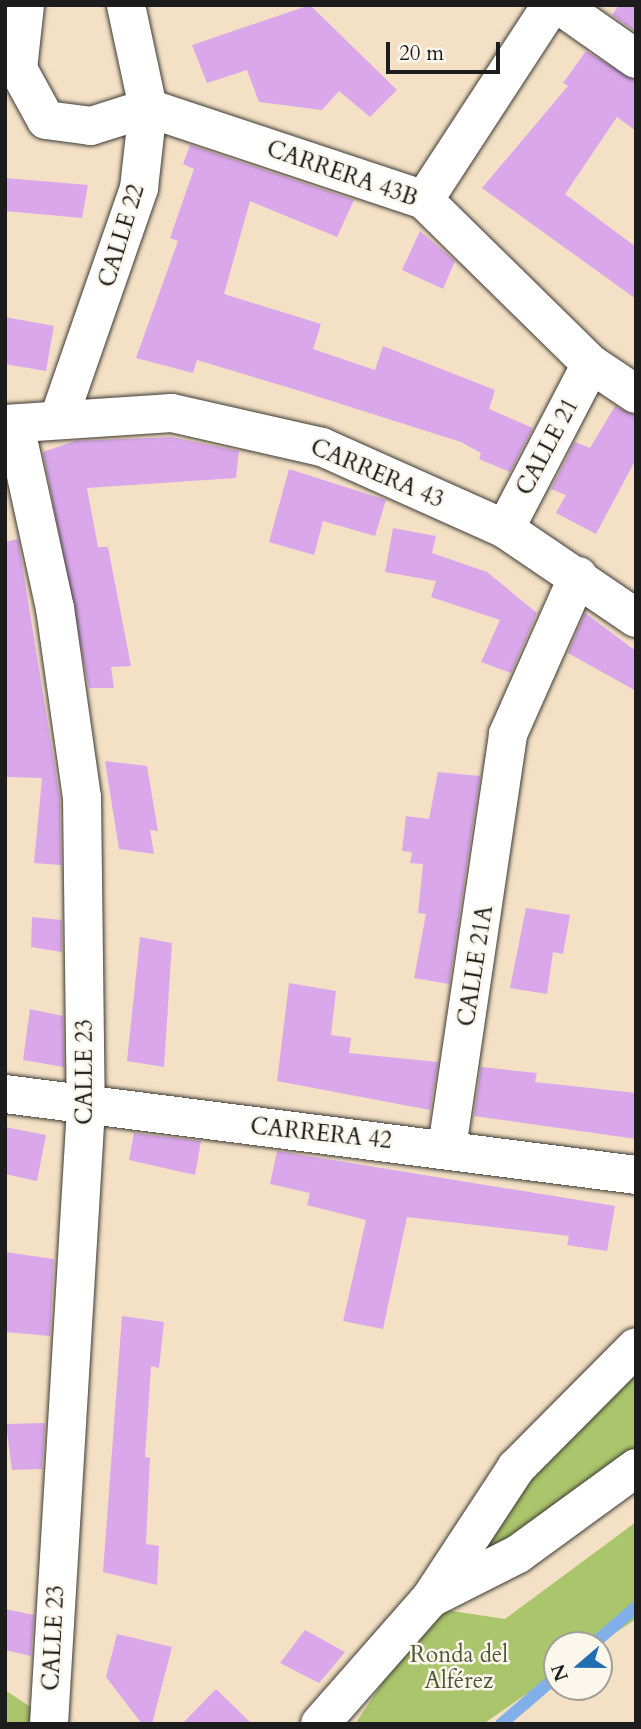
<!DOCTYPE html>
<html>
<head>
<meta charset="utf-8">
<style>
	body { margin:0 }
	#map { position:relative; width:641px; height:1729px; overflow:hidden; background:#f4e1c5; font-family:Cardo,serif }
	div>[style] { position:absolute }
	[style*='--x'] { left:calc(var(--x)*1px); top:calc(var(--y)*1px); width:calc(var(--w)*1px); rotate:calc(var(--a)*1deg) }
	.green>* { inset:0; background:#aac56c }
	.stream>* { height:12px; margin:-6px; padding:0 6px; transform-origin:6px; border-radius:6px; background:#80afea }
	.building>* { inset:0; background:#daa7eb }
	.roads { filter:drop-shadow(0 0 2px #3c3a35) drop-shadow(0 0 2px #3c3a35) }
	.minor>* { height:38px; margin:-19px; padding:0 19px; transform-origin:19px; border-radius:19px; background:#fff }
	span { translate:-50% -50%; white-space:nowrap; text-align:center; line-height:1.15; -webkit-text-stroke:5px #fbf7ec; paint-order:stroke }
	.street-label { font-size:23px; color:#1c1c1c }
	.park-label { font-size:23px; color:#4e5738 }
	.frame { position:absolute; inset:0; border:7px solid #1c1c1c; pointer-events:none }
	.north { position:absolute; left:543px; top:1631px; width:70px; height:70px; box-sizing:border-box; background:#fbf7ec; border:2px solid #a29f99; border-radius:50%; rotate:250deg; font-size:19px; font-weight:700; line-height:28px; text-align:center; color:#1c1c1c }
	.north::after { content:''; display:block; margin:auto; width:24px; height:32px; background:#1f6fb2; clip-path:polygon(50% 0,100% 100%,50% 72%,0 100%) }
	.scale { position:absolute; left:386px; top:42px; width:114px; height:32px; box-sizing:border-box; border:4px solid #1c1c1c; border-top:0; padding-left:9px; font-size:21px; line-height:24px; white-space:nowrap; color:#1c1c1c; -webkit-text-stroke:5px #fbf7ec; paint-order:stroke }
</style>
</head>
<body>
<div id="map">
	<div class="green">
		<div style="clip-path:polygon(636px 1347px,636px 1452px,430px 1599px)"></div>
		<div style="clip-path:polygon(636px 1522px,636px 1619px,597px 1645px,557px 1645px,557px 1673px,483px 1724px,355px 1724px,432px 1608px,505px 1619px)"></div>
		<div style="clip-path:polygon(5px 1690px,56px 1724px,5px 1724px)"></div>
	</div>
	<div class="stream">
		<div style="--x:592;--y:1645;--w:58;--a:-40.8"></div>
		<div style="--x:501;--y:1724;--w:74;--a:-40.6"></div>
	</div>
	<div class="building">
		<div style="clip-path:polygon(310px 5px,397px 90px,370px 117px,339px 91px,322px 110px,259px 102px,247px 70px,207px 83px,192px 45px)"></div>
		<div style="clip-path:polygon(619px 5px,636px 5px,636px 32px,612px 15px)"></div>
		<div style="clip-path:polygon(586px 51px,636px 81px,636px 131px,617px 117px,565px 194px,636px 247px,636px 299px,482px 188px,568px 86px,563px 83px)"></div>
		<div style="clip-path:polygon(190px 145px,354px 200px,337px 237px,250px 201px,224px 294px,321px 324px,313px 349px,375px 370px,383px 346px,495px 390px,489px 409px,533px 428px,510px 472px,479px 459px,481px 453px,461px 442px,300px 391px,197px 360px,193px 373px,136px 358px,178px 241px,170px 238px,194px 169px,183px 164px)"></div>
		<div style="clip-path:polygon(5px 178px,88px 185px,82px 218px,5px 211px)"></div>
		<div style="clip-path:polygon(420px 231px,455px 261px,443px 289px,402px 270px)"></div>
		<div style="clip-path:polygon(5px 317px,54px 326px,46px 371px,5px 364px)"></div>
		<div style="clip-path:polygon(615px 406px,636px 416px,636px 459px,596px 534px,556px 513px,566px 495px,551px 489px,575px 442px,590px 448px)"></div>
		<div style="clip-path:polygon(171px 437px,239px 451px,236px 478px,87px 488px,98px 547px,108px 547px,131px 666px,111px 667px,114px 688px,89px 688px,43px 452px,75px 441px)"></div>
		<div style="clip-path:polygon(289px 469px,386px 500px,375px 536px,323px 521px,314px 555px,269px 542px)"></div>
		<div style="clip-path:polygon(393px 528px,436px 536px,432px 553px,487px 572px,537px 613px,511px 673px,481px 662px,500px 620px,431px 597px,436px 581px,385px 572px)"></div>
		<div style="clip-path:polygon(18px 539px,60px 799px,61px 865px,34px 863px,42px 778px,5px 777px,5px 542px)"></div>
		<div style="clip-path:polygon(585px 613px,636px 651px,636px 691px,568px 653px)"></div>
		<div style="clip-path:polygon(105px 761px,147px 766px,158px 831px,150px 830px,154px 854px,119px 849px)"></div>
		<div style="clip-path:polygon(438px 772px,480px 776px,449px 984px,414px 978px,426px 914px,418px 913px,423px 864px,410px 863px,412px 852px,402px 851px,406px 816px,429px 819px)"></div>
		<div style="clip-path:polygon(526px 908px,570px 915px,563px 954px,553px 952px,547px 994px,510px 988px)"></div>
		<div style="clip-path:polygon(32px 917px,62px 920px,62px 952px,31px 947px)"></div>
		<div style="clip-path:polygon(140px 937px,172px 943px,164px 1067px,127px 1061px)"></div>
		<div style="clip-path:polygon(289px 983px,336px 991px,331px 1035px,351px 1038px,349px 1053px,438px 1062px,430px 1110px,277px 1081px)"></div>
		<div style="clip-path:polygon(30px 1009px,63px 1016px,64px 1067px,23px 1060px)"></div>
		<div style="clip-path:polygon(481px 1067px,537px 1073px,535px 1082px,636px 1093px,636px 1139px,474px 1116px)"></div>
		<div style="clip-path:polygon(5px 1127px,46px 1135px,37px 1181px,5px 1174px)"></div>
		<div style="clip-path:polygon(134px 1133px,201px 1141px,195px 1175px,129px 1160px)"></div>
		<div style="clip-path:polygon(277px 1151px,615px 1206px,607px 1251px,567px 1245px,569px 1236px,407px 1217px,383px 1329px,343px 1321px,366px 1220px,307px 1205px,310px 1193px,270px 1184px)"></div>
		<div style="clip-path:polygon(5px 1252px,54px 1259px,50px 1336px,5px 1332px)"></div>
		<div style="clip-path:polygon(122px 1316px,164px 1322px,159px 1368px,151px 1366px,145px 1457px,150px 1458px,146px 1544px,159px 1546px,157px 1585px,103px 1572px)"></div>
		<div style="clip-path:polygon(45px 1423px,42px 1469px,12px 1470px,6px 1424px)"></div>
		<div style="clip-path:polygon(5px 1609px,34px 1615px,31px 1656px,5px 1650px)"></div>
		<div style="clip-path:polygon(305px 1630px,345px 1652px,319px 1683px,280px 1663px)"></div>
		<div style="clip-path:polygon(117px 1634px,172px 1647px,152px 1724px,142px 1724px,106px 1677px)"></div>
		<div style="clip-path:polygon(216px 1689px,252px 1724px,182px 1724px)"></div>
	</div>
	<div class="roads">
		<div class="minor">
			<div style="--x:25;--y:5;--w:64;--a:96.2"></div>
			<div style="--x:18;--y:69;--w:58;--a:61.2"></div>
			<div style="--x:46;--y:120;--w:45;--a:7.6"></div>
			<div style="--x:91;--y:126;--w:60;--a:-17.5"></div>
			<div style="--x:148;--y:108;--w:291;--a:18.4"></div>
			<div style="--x:424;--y:200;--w:234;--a:44.5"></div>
			<div style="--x:591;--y:364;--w:54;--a:33.7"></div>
			<div style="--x:559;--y:5;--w:94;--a:35"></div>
			<div style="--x:424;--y:200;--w:233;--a:-56.9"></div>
			<div style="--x:59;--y:418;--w:244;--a:-70.8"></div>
			<div style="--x:139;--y:188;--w:81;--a:-83.6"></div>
			<div style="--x:148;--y:108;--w:105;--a:-102.1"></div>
			<div style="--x:5;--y:424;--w:167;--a:-3.8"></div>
			<div style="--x:172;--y:413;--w:154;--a:12.8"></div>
			<div style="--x:322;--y:447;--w:201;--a:24.1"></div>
			<div style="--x:505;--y:529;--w:158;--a:34.2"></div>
			<div style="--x:15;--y:425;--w:187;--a:77.7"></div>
			<div style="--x:55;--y:608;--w:191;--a:81.9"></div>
			<div style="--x:82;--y:797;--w:311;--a:89.3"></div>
			<div style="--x:86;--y:1108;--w:617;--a:93.44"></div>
			<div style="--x:505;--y:529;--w:186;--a:-62.5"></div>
			<div style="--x:5;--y:1094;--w:636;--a:7.31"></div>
			<div style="--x:447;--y:1148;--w:418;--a:-81.6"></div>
			<div style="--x:508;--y:734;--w:173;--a:-66.1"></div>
			<div style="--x:431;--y:1598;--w:97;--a:-26.8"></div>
			<div style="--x:518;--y:1554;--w:146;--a:-36.1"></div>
			<div style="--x:320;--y:1724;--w:167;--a:-48.7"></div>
			<div style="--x:430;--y:1599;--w:157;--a:-56.7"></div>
			<div style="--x:516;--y:1468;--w:170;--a:-45.2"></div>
		</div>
	</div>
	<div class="street-label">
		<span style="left:342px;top:174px;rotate:19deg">CARRERA 43B</span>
		<span style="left:122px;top:236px;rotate:-73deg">CALLE 22</span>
		<span style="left:548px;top:447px;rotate:-62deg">CALLE 21</span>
		<span style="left:377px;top:474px;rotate:23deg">CARRERA 43</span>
		<span style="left:476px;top:966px;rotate:-81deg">CALLE 21A</span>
		<span style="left:85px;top:1072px;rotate:-90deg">CALLE 23</span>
		<span style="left:321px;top:1134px;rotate:6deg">CARRERA 42</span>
		<span style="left:54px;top:1638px;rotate:-87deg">CALLE 23</span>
	</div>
	<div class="park-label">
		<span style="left:459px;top:1668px">Ronda del<br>Alférez</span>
	</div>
	<div class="frame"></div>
	<div class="north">N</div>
	<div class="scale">20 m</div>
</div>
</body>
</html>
